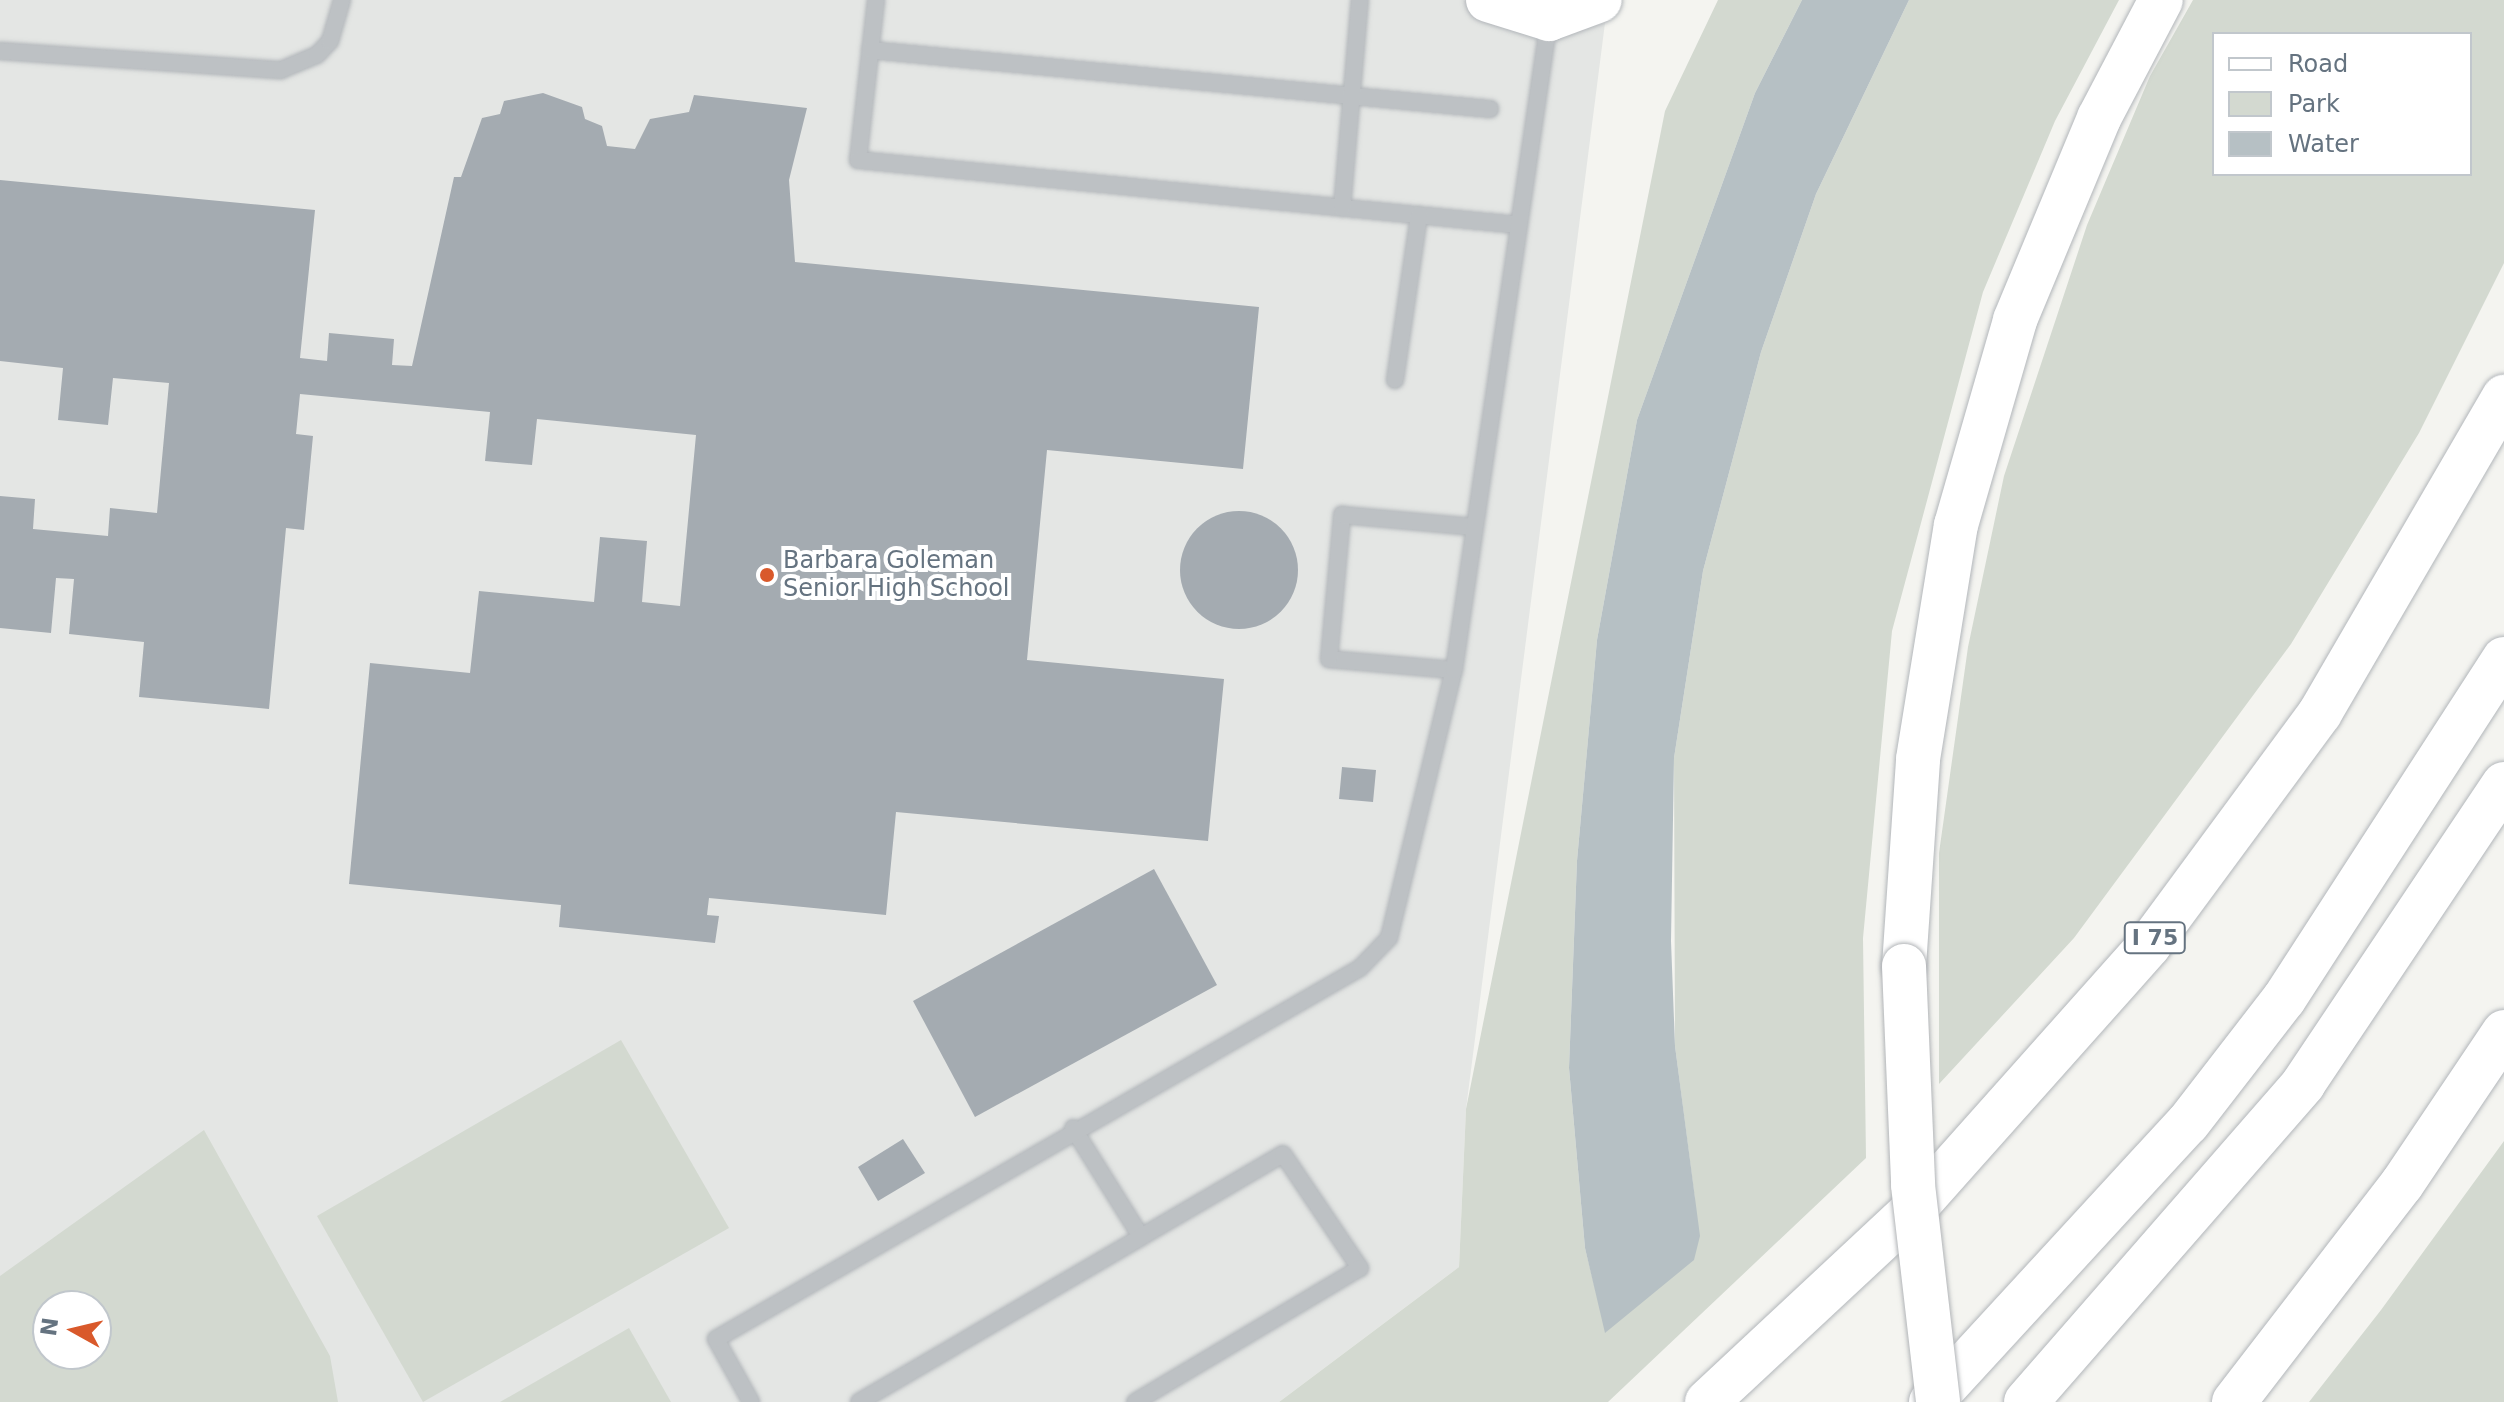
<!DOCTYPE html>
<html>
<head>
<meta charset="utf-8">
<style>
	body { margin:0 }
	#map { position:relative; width:2504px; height:1402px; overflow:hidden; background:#f4f4f0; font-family:"DejaVu Sans",sans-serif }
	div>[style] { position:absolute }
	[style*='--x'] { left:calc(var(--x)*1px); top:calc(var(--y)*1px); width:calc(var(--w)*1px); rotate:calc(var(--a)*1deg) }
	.built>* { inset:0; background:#e4e6e4 }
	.green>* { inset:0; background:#d3d9d0 }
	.water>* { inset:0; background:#b6c0c4 }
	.building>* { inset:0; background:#a4abb1 }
	.round { border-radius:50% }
	.roads { filter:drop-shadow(0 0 2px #b2b6ba) drop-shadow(0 0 2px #b2b6ba) }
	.lane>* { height:16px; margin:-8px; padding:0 8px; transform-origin:8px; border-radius:8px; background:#bdc1c4 }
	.secondary>* { height:44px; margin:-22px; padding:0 22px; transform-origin:22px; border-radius:22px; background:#fff }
	.highway>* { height:44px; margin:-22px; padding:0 22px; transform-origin:22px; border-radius:22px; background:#fff }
	.bridges { filter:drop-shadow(0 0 2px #b2b5b8) drop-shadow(0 0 2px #b2b5b8) }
	.highway-bridge>* { height:44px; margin:-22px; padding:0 22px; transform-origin:22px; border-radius:22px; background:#fff }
	.dots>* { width:22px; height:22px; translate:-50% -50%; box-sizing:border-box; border:4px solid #fff; border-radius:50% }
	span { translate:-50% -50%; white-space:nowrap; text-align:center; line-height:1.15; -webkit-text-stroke:8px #fff; paint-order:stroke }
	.shield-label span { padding:2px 6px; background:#fff; border:2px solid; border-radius:6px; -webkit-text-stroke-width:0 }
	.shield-label { font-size:22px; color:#657380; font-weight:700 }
	.poi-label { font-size:24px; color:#657380 }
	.left { translate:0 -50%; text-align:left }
	.legend { position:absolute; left:2212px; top:32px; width:260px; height:144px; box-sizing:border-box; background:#fff; border:2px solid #c1c7cc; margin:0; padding:10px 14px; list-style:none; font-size:24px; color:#657380 }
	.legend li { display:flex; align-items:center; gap:16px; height:40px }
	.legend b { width:40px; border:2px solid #c1c7cc }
	.north { position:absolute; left:32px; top:1290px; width:80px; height:80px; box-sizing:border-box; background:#fff; border:2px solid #c1c7cc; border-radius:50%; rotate:278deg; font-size:22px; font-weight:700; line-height:32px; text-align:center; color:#657380 }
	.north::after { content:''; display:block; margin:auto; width:28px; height:36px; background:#d9592b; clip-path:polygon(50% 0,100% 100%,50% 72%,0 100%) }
</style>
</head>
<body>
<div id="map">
	<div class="built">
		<div style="clip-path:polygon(evenodd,0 0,1463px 0,1538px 40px,1605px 23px,1466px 1109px,1459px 1267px,1279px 1402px,0 1402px,0 0,48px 1306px,96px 1306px,96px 1354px,48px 1354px,48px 1306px)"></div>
	</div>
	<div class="green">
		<div style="clip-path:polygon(1718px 0,1802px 0,1755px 93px,1637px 420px,1597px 640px,1577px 861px,1569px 1068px,1585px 1248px,1606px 1332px,1695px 1200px,1675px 1046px,1674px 758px,1703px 571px,1761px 352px,1816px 194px,1909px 0,2119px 0,2055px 121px,1983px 292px,1892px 631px,1863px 938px,1866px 1158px,1608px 1402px,1279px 1402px,1459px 1267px,1466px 1109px,1665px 111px)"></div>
		<div style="clip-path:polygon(evenodd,2193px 0,2504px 0,2504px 263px,2419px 433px,2291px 644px,2074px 938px,1939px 1084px,1939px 853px,1968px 647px,2004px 476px,2087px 225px,2150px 76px,2193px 0,2214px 34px,2470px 34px,2470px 174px,2214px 174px,2214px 34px)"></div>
		<div style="clip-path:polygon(621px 1040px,729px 1228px,423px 1402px,317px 1216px)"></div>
		<div style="clip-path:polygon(evenodd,204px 1130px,330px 1356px,338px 1402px,0 1402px,0 1276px,204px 1130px,48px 1306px,96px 1306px,96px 1354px,48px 1354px,48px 1306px)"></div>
		<div style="clip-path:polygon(2504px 1141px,2504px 1402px,2309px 1402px,2381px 1310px)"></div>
		<div style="clip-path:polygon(629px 1328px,671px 1402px,500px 1402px)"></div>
	</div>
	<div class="water">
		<div style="clip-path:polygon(1802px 0,1909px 0,1816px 194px,1761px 352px,1703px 571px,1674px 758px,1671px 941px,1675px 1046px,1700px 1236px,1694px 1260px,1605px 1333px,1585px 1248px,1569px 1068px,1577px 861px,1597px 640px,1637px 420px,1755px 93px)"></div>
	</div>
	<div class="building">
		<div style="clip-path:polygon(543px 93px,582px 107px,585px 119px,602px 126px,607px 146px,635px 149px,650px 119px,689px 112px,694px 95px,807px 108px,789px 180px,795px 262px,1259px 307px,1243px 469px,1047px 450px,1027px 660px,1224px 679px,1208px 841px,896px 812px,886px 915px,709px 898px,707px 915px,719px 916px,715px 943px,559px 927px,561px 905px,349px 884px,370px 663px,470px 673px,479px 591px,594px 602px,600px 537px,647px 541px,642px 602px,680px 606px,696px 435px,537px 419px,532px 465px,485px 461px,490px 412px,300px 394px,296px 434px,313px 436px,304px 530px,286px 528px,269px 709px,139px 697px,144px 642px,69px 634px,74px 579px,56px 578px,51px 633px,0 628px,0 496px,35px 499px,33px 529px,108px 536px,110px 508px,157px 513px,169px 383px,113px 378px,108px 425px,58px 420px,63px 368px,0 361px,0 180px,315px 210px,300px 358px,327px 361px,329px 333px,394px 339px,392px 365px,412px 366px,454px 177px,461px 177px,482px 118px,500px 114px,504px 101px)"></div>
		<div class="round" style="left:1180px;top:511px;width:118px;height:118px"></div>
		<div style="clip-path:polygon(1342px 767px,1376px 770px,1373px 802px,1339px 799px)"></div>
		<div style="clip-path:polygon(1154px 869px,1217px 985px,975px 1117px,913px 1001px)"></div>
		<div style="clip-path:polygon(903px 1139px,925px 1173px,878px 1201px,858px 1167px)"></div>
	</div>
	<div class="roads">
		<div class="lane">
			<div style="--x:876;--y:0;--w:161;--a:96.4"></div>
			<div style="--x:858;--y:160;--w:664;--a:5.62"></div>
			<div style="--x:870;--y:50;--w:623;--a:5.44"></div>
			<div style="--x:0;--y:51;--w:282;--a:3.9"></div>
			<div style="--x:281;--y:70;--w:39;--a:-23"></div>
			<div style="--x:317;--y:55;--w:19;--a:-47"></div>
			<div style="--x:330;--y:41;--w:43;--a:-73.7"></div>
			<div style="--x:1342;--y:208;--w:209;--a:-85.1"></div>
			<div style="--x:1395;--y:380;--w:167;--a:-81.7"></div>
			<div style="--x:1454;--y:670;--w:125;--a:-175"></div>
			<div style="--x:1329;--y:659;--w:145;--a:-84.8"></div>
			<div style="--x:1342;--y:515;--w:133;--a:5.2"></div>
			<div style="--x:1073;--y:1128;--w:128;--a:58"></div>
			<div style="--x:1141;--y:1237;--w:164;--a:-30.3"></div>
			<div style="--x:1283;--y:1154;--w:138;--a:56"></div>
			<div style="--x:1360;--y:1268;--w:262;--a:149.2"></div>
			<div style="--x:751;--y:1402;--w:72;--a:-119.1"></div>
			<div style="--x:716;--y:1339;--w:743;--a:-29.95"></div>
			<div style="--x:1360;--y:968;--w:42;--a:-46"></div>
			<div style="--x:1389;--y:938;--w:276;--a:-76.4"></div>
			<div style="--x:1454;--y:670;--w:657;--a:-81.68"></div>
			<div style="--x:859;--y:1402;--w:327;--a:-30.3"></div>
		</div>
		<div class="secondary">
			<div style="--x:1488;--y:0;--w:64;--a:17.3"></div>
			<div style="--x:1549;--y:19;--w:54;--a:-20.4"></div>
		</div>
		<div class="highway">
			<div style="--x:1904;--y:966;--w:207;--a:-86.1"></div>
			<div style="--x:1918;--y:759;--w:237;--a:-80.8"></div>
			<div style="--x:1956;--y:525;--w:213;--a:-73.9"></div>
			<div style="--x:2015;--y:320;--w:219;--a:-67.4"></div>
			<div style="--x:2099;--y:118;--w:133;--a:-62.3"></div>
			<div style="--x:1707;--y:1402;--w:284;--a:-43"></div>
			<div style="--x:1915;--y:1208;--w:352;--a:-48.3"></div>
			<div style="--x:2149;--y:945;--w:288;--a:-53.6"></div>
			<div style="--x:2320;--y:713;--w:366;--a:-59.8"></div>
			<div style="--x:1931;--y:1402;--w:379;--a:-47.4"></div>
			<div style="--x:2188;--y:1123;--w:157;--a:-52.3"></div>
			<div style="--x:2284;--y:999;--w:405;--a:-57.1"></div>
			<div style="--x:2026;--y:1402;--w:422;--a:-48.9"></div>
			<div style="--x:2303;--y:1084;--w:361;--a:-56.2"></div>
			<div style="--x:2234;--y:1402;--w:275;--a:-52.4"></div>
			<div style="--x:2402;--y:1184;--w:183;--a:-56.1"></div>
		</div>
	</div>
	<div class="bridges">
		<div class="highway-bridge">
			<div style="--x:1904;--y:966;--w:219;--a:87.6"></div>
			<div style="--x:1913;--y:1185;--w:218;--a:83.4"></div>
		</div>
	</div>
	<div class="dots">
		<div style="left:767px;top:575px;background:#d9592b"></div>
	</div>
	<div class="shield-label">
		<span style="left:2155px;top:938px">I 75</span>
	</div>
	<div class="poi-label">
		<span class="left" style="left:783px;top:575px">Barbara Goleman<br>Senior High School</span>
	</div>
	<ul class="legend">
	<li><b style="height:10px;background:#fff"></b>Road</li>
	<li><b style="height:22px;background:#d3d9d0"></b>Park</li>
	<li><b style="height:22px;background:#b6c0c4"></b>Water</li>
	</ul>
	<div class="north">N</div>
</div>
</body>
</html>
